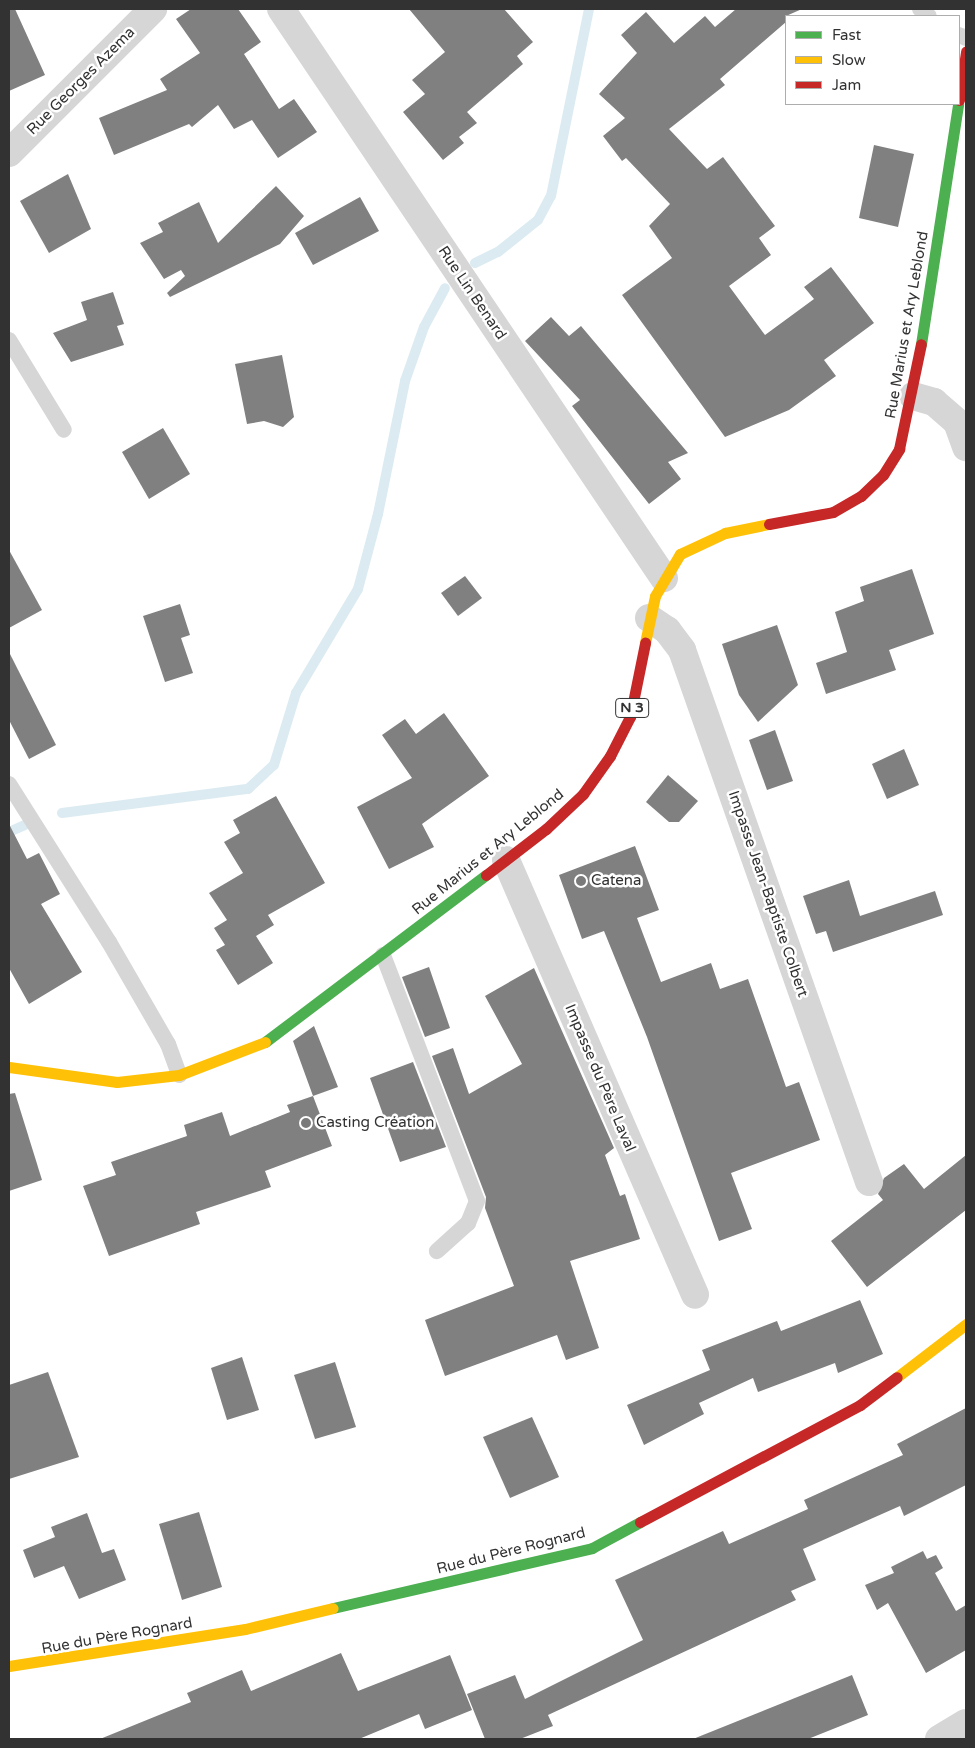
<!DOCTYPE html>
<html>
<head>
<meta charset="utf-8">
<style>
	body { margin:0 }
	#map { position:relative; width:975px; height:1748px; overflow:hidden; background:#fff; font-family:"Varela Round",sans-serif }
	div>[style] { position:absolute }
	[style*='--x'] { left:calc(var(--x)*1px); top:calc(var(--y)*1px); width:calc(var(--w)*1px); rotate:calc(var(--a)*1deg) }
	.stream>* { height:10px; margin:-5px; padding:0 5px; transform-origin:5px; border-radius:5px; background:#dbebf1 }
	.building>* { inset:0; background:#808080 }
	.lane>* { height:16px; margin:-8px; padding:0 8px; transform-origin:8px; border-radius:8px; background:#d6d6d6 }
	.street>* { height:28px; margin:-14px; padding:0 14px; transform-origin:14px; border-radius:14px; background:#d6d6d6 }
	.fast>* { height:11px; margin:-5.5px; padding:0 5.5px; transform-origin:5.5px; border-radius:5.5px; background:#4caf50 }
	.slow>* { height:11px; margin:-5.5px; padding:0 5.5px; transform-origin:5.5px; border-radius:5.5px; background:#ffc107 }
	.jam>* { height:11px; margin:-5.5px; padding:0 5.5px; transform-origin:5.5px; border-radius:5.5px; background:#c62828 }
	.dots>* { width:14px; height:14px; translate:-50% -50%; box-sizing:border-box; border:2px solid #fff; border-radius:50% }
	span { translate:-50% -50%; white-space:nowrap; text-align:center; line-height:1.15; -webkit-text-stroke:5px #fff; paint-order:stroke }
	.shield-label span { padding:1px 4px; background:#fff; border:1px solid; border-radius:4px; -webkit-text-stroke-width:0 }
	.shield-label { font-size:14px; color:#323232; font-weight:700 }
	.street-label { font-size:15px; color:#323232 }
	.poi-label { font-size:15px; color:#323232 }
	.left { translate:0 -50%; text-align:left }
	.frame { position:absolute; inset:0; border:10px solid #323232; pointer-events:none }
	.legend { position:absolute; left:785px; top:15px; width:175px; height:90px; box-sizing:border-box; background:#fff; border:1px solid #adadad; margin:0; padding:6px 9px; list-style:none; font-size:15px; color:#323232 }
	.legend li { display:flex; align-items:center; gap:10px; height:25px }
	.legend b { width:25px; border:1px solid #adadad }
</style>
</head>
<body>
<div id="map">
	<div class="stream">
		<div style="--x:475;--y:263;--w:25;--a:-26"></div>
		<div style="--x:498;--y:252;--w:51;--a:-38.7"></div>
		<div style="--x:538;--y:220;--w:27;--a:-62"></div>
		<div style="--x:551;--y:196;--w:191;--a:-78.5"></div>
		<div style="--x:62;--y:813;--w:188;--a:-7.4"></div>
		<div style="--x:248;--y:789;--w:35;--a:-43"></div>
		<div style="--x:274;--y:765;--w:75;--a:-73"></div>
		<div style="--x:296;--y:693;--w:121;--a:-59.2"></div>
		<div style="--x:358;--y:589;--w:78;--a:-75.1"></div>
		<div style="--x:378;--y:514;--w:136;--a:-78.5"></div>
		<div style="--x:405;--y:381;--w:57;--a:-70.6"></div>
		<div style="--x:424;--y:327;--w:44;--a:-61.7"></div>
		<div style="--x:9;--y:832;--w:17;--a:-24"></div>
	</div>
	<div class="building">
		<div style="clip-path:polygon(9px 9px,15px 9px,45px 75px,9px 91px)"></div>
		<div style="clip-path:polygon(191px 9px,238px 9px,261px 42px,244px 54px,279px 109px,294px 99px,317px 132px,278px 158px,252px 120px,234px 129px,218px 105px,192px 127px,189px 124px,114px 155px,99px 118px,167px 90px,160px 79px,200px 53px,176px 19px)"></div>
		<div style="clip-path:polygon(409px 9px,504px 9px,533px 42px,517px 56px,523px 64px,467px 112px,477px 123px,459px 137px,464px 143px,443px 160px,403px 112px,425px 94px,412px 80px,445px 52px)"></div>
		<div style="clip-path:polygon(736px 9px,802px 9px,786px 16px,786px 22px,720px 79px,725px 85px,669px 129px,707px 169px,723px 157px,775px 226px,759px 238px,771px 255px,729px 286px,765px 335px,814px 299px,804px 287px,831px 267px,874px 323px,824px 360px,836px 376px,789px 410px,725px 437px,622px 295px,672px 258px,649px 226px,670px 204px,626px 158px,622px 161px,603px 136px,625px 118px,599px 94px,637px 53px,621px 35px,646px 12px,674px 43px,705px 16px,715px 27px)"></div>
		<div style="clip-path:polygon(874px 145px,914px 154px,898px 227px,859px 218px)"></div>
		<div style="clip-path:polygon(68px 174px,91px 229px,49px 253px,20px 201px)"></div>
		<div style="clip-path:polygon(276px 186px,304px 216px,280px 244px,170px 297px,167px 293px,185px 276px,181px 270px,164px 279px,140px 243px,163px 232px,158px 223px,199px 202px,218px 243px)"></div>
		<div style="clip-path:polygon(360px 197px,379px 231px,313px 265px,295px 233px)"></div>
		<div style="clip-path:polygon(113px 292px,124px 324px,117px 326px,124px 345px,71px 362px,53px 333px,87px 320px,81px 302px)"></div>
		<div style="clip-path:polygon(551px 317px,569px 336px,581px 326px,688px 453px,668px 462px,681px 479px,649px 504px,572px 406px,580px 400px,525px 341px)"></div>
		<div style="clip-path:polygon(282px 355px,294px 417px,283px 427px,264px 421px,247px 424px,235px 364px)"></div>
		<div style="clip-path:polygon(163px 428px,190px 474px,149px 499px,122px 452px)"></div>
		<div style="clip-path:polygon(9px 550px,42px 610px,9px 628px)"></div>
		<div style="clip-path:polygon(912px 569px,934px 634px,889px 650px,896px 670px,826px 694px,816px 663px,847px 652px,835px 612px,864px 601px,860px 587px)"></div>
		<div style="clip-path:polygon(465px 576px,482px 598px,458px 616px,441px 593px)"></div>
		<div style="clip-path:polygon(180px 604px,190px 635px,181px 638px,193px 673px,165px 682px,143px 616px)"></div>
		<div style="clip-path:polygon(777px 625px,798px 685px,758px 722px,739px 695px,722px 644px)"></div>
		<div style="clip-path:polygon(9px 652px,56px 745px,29px 759px,9px 720px)"></div>
		<div style="clip-path:polygon(444px 713px,489px 776px,422px 824px,434px 847px,389px 869px,357px 807px,412px 778px,382px 735px,405px 719px,416px 734px)"></div>
		<div style="clip-path:polygon(775px 730px,793px 781px,767px 790px,749px 740px)"></div>
		<div style="clip-path:polygon(904px 749px,919px 785px,887px 799px,872px 764px)"></div>
		<div style="clip-path:polygon(668px 775px,698px 801px,679px 822px,669px 822px,646px 802px)"></div>
		<div style="clip-path:polygon(276px 796px,325px 883px,268px 915px,274px 925px,256px 936px,273px 963px,238px 985px,216px 950px,225px 945px,214px 928px,227px 920px,209px 893px,243px 873px,224px 842px,240px 833px,233px 820px)"></div>
		<div style="clip-path:polygon(9px 824px,27px 859px,39px 853px,60px 894px,41px 904px,82px 972px,29px 1004px,9px 968px)"></div>
		<div style="clip-path:polygon(635px 846px,659px 910px,637px 918px,661px 982px,711px 963px,720px 989px,748px 979px,786px 1087px,799px 1082px,820px 1140px,731px 1173px,752px 1229px,719px 1241px,647px 1037px,604px 931px,582px 939px,559px 875px)"></div>
		<div style="clip-path:polygon(849px 880px,860px 916px,935px 891px,943px 915px,833px 952px,826px 931px,816px 934px,803px 896px)"></div>
		<div style="clip-path:polygon(429px 967px,450px 1028px,425px 1037px,402px 977px)"></div>
		<div style="clip-path:polygon(534px 968px,614px 1148px,605px 1155px,620px 1196px,625px 1194px,640px 1239px,570px 1261px,599px 1348px,566px 1360px,557px 1335px,445px 1376px,425px 1320px,514px 1286px,485px 1208px,486px 1197px,432px 1056px,453px 1048px,469px 1094px,522px 1064px,485px 996px)"></div>
		<div style="clip-path:polygon(314px 1026px,338px 1087px,313px 1096px,332px 1146px,265px 1171px,271px 1187px,196px 1212px,200px 1224px,109px 1256px,83px 1186px,116px 1175px,111px 1162px,187px 1136px,184px 1125px,222px 1112px,230px 1136px,290px 1112px,287px 1105px,313px 1096px,293px 1041px)"></div>
		<div style="clip-path:polygon(413px 1062px,446px 1147px,400px 1162px,370px 1078px)"></div>
		<div style="clip-path:polygon(15px 1093px,42px 1180px,9px 1191px,9px 1094px)"></div>
		<div style="clip-path:polygon(966px 1155px,966px 1210px,867px 1287px,831px 1241px,883px 1200px,878px 1194px,884px 1178px,904px 1164px,924px 1189px)"></div>
		<div style="clip-path:polygon(860px 1300px,883px 1354px,838px 1373px,835px 1363px,758px 1392px,753px 1378px,699px 1403px,704px 1414px,644px 1445px,627px 1405px,710px 1370px,702px 1350px,777px 1321px,781px 1331px)"></div>
		<div style="clip-path:polygon(242px 1357px,259px 1410px,227px 1420px,211px 1368px)"></div>
		<div style="clip-path:polygon(335px 1362px,356px 1427px,315px 1439px,294px 1375px)"></div>
		<div style="clip-path:polygon(48px 1372px,79px 1457px,9px 1479px,9px 1385px)"></div>
		<div style="clip-path:polygon(966px 1408px,966px 1485px,904px 1516px,900px 1506px,803px 1549px,816px 1580px,791px 1591px,796px 1600px,548px 1715px,553px 1726px,520px 1739px,485px 1739px,467px 1694px,515px 1675px,525px 1699px,643px 1640px,615px 1580px,723px 1531px,729px 1544px,808px 1509px,804px 1500px,903px 1455px,897px 1444px)"></div>
		<div style="clip-path:polygon(532px 1417px,559px 1477px,510px 1498px,483px 1437px)"></div>
		<div style="clip-path:polygon(199px 1512px,222px 1587px,182px 1600px,159px 1524px)"></div>
		<div style="clip-path:polygon(87px 1513px,102px 1553px,114px 1549px,126px 1580px,79px 1599px,64px 1566px,34px 1578px,23px 1550px,55px 1537px,51px 1527px)"></div>
		<div style="clip-path:polygon(923px 1551px,927px 1559px,936px 1555px,943px 1568px,935px 1573px,956px 1611px,966px 1605px,966px 1650px,926px 1673px,888px 1603px,877px 1610px,865px 1585px,894px 1573px,891px 1567px)"></div>
		<div style="clip-path:polygon(341px 1653px,358px 1691px,450px 1655px,472px 1710px,425px 1729px,419px 1714px,359px 1739px,100px 1739px,191px 1702px,187px 1693px,242px 1670px,251px 1691px)"></div>
		<div style="clip-path:polygon(852px 1675px,868px 1715px,808px 1739px,693px 1739px)"></div>
	</div>
	<div class="lane">
		<div style="--x:920;--y:9;--w:11;--a:38"></div>
		<div style="--x:959;--y:35;--w:8;--a:23"></div>
		<div style="--x:9;--y:340;--w:105;--a:58.6"></div>
		<div style="--x:9;--y:784;--w:187;--a:57.7"></div>
		<div style="--x:109;--y:942;--w:118;--a:60"></div>
		<div style="--x:168;--y:1044;--w:33;--a:70"></div>
		<div style="--x:383;--y:955;--w:263;--a:69.1"></div>
		<div style="--x:477;--y:1201;--w:24;--a:112"></div>
		<div style="--x:468;--y:1223;--w:42;--a:137.9"></div>
	</div>
	<div class="street">
		<div style="--x:281;--y:9;--w:686;--a:56.06"></div>
		<div style="--x:9;--y:153;--w:204;--a:-45"></div>
		<div style="--x:913;--y:396;--w:22;--a:16"></div>
		<div style="--x:934;--y:402;--w:30;--a:41"></div>
		<div style="--x:957;--y:422;--w:27;--a:70"></div>
		<div style="--x:649;--y:618;--w:22;--a:34"></div>
		<div style="--x:667;--y:630;--w:25;--a:53"></div>
		<div style="--x:682;--y:650;--w:564;--a:70.63"></div>
		<div style="--x:506;--y:860;--w:474;--a:66.5"></div>
		<div style="--x:939;--y:1739;--w:31;--a:-31"></div>
	</div>
	<div class="fast">
		<div style="--x:921;--y:344;--w:243;--a:-81.2"></div>
		<div style="--x:265;--y:1042;--w:277;--a:-37.1"></div>
		<div style="--x:333;--y:1608;--w:266;--a:-13"></div>
		<div style="--x:592;--y:1548;--w:55;--a:-28.4"></div>
	</div>
	<div class="slow">
		<div style="--x:645;--y:643;--w:48;--a:-78"></div>
		<div style="--x:655;--y:596;--w:49;--a:-59.2"></div>
		<div style="--x:680;--y:554;--w:50;--a:-25"></div>
		<div style="--x:725;--y:533;--w:45;--a:-11.6"></div>
		<div style="--x:9;--y:1067;--w:109;--a:7.9"></div>
		<div style="--x:117;--y:1082;--w:62;--a:-6.4"></div>
		<div style="--x:179;--y:1075;--w:92;--a:-21"></div>
		<div style="--x:897;--y:1377;--w:87;--a:-37.5"></div>
		<div style="--x:9;--y:1666;--w:239;--a:-8.9"></div>
		<div style="--x:245;--y:1629;--w:90;--a:-13.4"></div>
	</div>
	<div class="jam">
		<div style="--x:959;--y:100;--w:49;--a:-81.7"></div>
		<div style="--x:769;--y:524;--w:65;--a:-10.6"></div>
		<div style="--x:833;--y:512;--w:32;--a:-30"></div>
		<div style="--x:861;--y:496;--w:30;--a:-44"></div>
		<div style="--x:883;--y:475;--w:31;--a:-58"></div>
		<div style="--x:899;--y:449;--w:107;--a:-78.2"></div>
		<div style="--x:486;--y:875;--w:76;--a:-37.5"></div>
		<div style="--x:546;--y:829;--w:51;--a:-43.4"></div>
		<div style="--x:583;--y:794;--w:47;--a:-54.6"></div>
		<div style="--x:610;--y:756;--w:44;--a:-62.9"></div>
		<div style="--x:630;--y:717;--w:76;--a:-78.5"></div>
		<div style="--x:640;--y:1522;--w:249;--a:-28"></div>
		<div style="--x:860;--y:1405;--w:46;--a:-37.1"></div>
	</div>
	<div class="dots">
		<div style="left:581px;top:881px;background:#7a7a7a"></div>
		<div style="left:306px;top:1123px;background:#7a7a7a"></div>
	</div>
	<div class="shield-label">
		<span style="left:632px;top:708px">N 3</span>
	</div>
	<div class="street-label">
		<span style="left:81px;top:81px;rotate:-45deg">Rue Georges Azema</span>
		<span style="left:472px;top:293px;rotate:56deg">Rue Lin Benard</span>
		<span style="left:907px;top:325px;rotate:-80deg">Rue Marius et Ary Leblond</span>
		<span style="left:488px;top:852px;rotate:-39deg">Rue Marius et Ary Leblond</span>
		<span style="left:768px;top:894px;rotate:71deg">Impasse Jean-Baptiste Colbert</span>
		<span style="left:600px;top:1078px;rotate:67deg">Impasse du Père Laval</span>
		<span style="left:511px;top:1551px;rotate:-14deg">Rue du Père Rognard</span>
		<span style="left:117px;top:1636px;rotate:-10deg">Rue du Père Rognard</span>
	</div>
	<div class="poi-label">
		<span class="left" style="left:591px;top:881px">Catena</span>
		<span class="left" style="left:316px;top:1123px">Casting Création</span>
	</div>
	<div class="frame"></div>
	<ul class="legend">
	<li><b style="height:6px;background:#4caf50"></b>Fast</li>
	<li><b style="height:6px;background:#ffc107"></b>Slow</li>
	<li><b style="height:6px;background:#c62828"></b>Jam</li>
	</ul>
</div>
</body>
</html>
